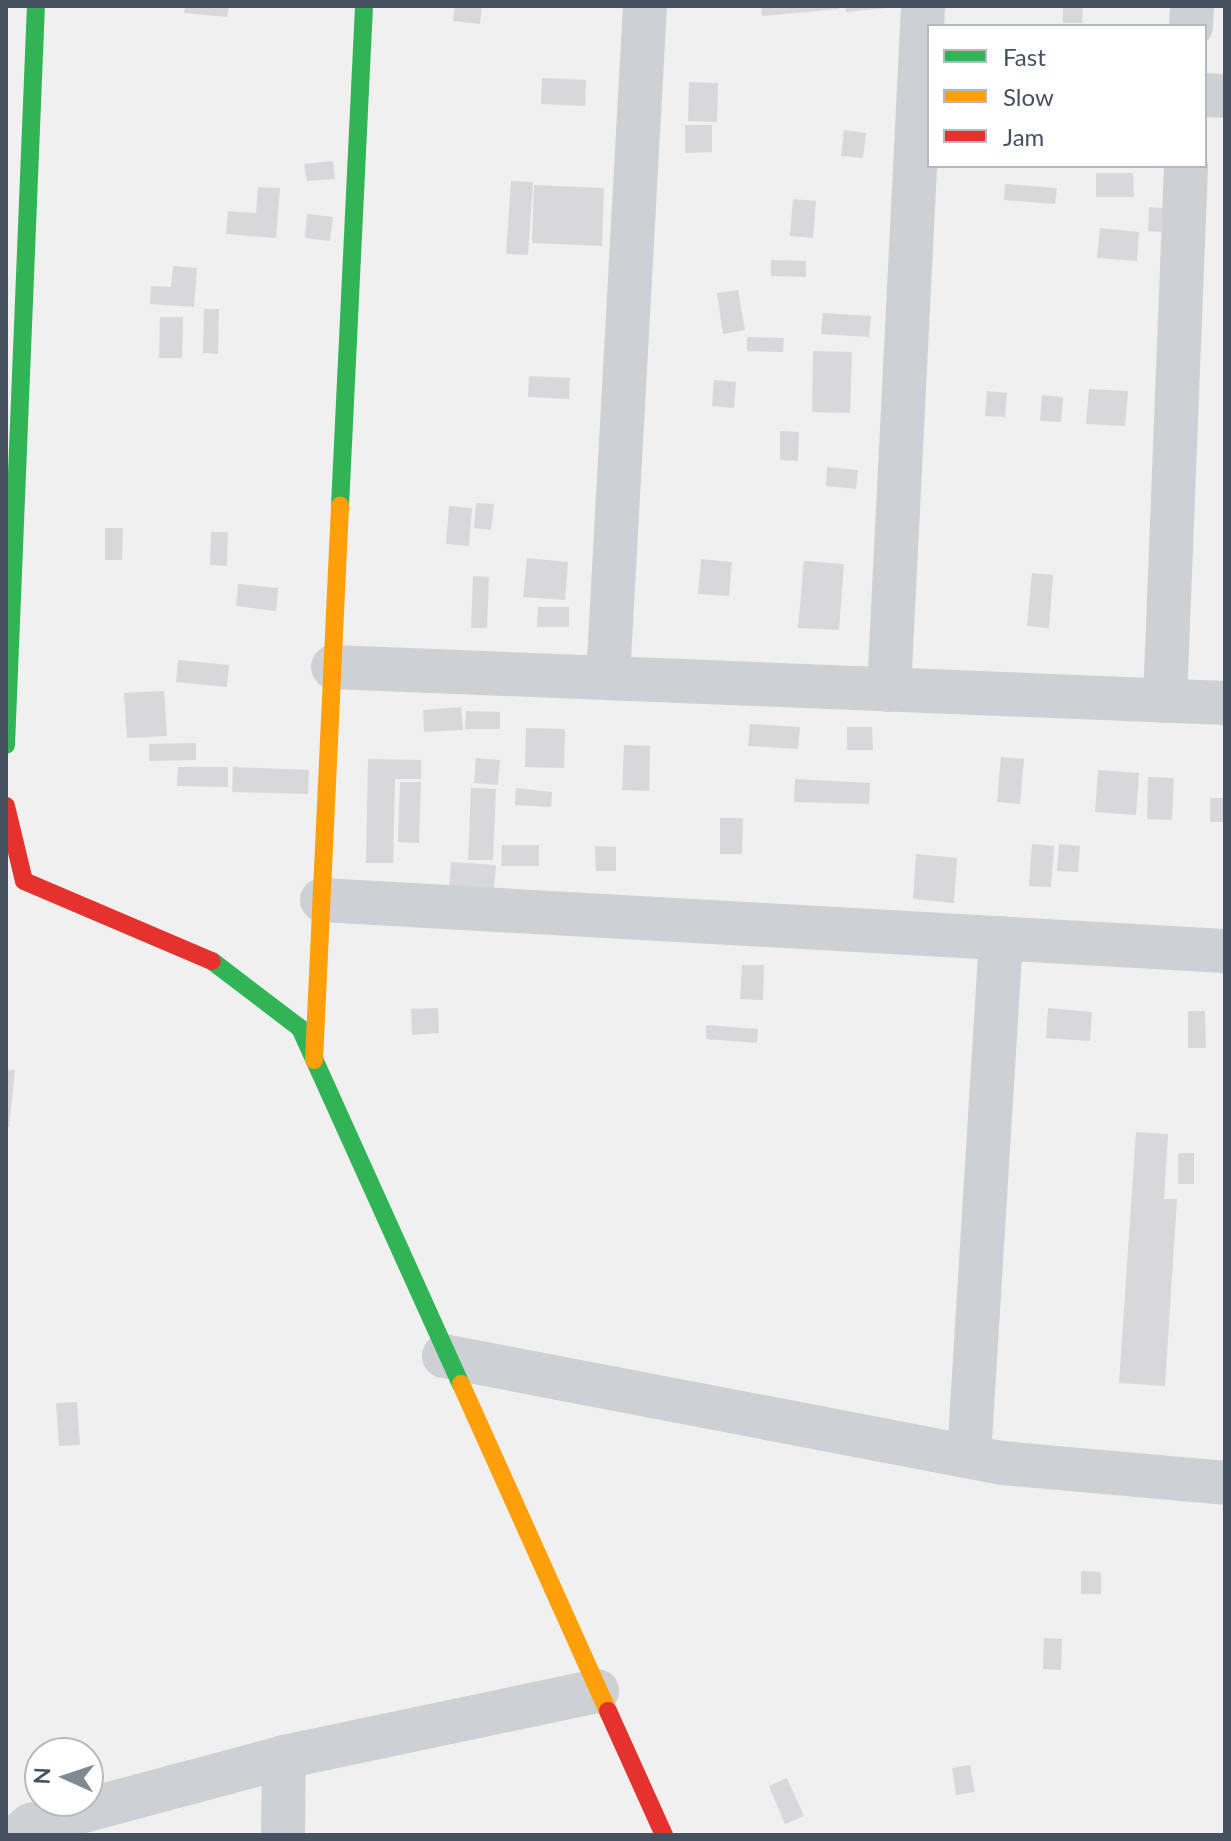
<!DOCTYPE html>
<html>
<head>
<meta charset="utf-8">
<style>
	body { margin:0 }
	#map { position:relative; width:1231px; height:1841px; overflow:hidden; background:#f1f0f0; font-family:Lato,sans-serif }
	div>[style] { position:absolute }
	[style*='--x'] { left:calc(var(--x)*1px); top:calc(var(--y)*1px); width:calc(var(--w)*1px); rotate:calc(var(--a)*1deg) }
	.building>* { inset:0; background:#d8d8da }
	.street>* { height:44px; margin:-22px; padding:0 22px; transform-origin:22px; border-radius:22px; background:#ced1d4 }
	.fast>* { height:18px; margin:-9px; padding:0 9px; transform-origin:9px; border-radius:9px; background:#30b455 }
	.slow>* { height:18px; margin:-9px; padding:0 9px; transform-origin:9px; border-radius:9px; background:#ff9f0a }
	.jam>* { height:18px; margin:-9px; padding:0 9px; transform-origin:9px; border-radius:9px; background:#e5322d }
	span { translate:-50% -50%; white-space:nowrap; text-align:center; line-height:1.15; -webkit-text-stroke:8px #fff; paint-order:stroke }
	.frame { position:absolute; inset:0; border:8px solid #45515f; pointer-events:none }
	.legend { position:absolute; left:927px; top:24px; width:280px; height:144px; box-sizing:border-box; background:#fff; border:2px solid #b5b9bf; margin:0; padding:10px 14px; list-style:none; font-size:24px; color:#45515f }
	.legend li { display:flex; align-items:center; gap:16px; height:40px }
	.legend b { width:40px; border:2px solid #b5b9bf }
	.north { position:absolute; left:24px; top:1737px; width:80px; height:80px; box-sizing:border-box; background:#fff; border:2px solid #b5b9bf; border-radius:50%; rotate:273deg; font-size:22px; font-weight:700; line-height:32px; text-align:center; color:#45515f }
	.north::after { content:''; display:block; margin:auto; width:28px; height:36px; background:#818992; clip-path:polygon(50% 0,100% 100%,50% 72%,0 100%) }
</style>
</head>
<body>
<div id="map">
	<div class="building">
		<div style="clip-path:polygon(185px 6px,229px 6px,227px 17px,184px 13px)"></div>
		<div style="clip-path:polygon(455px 6px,482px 6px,480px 24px,453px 21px)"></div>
		<div style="clip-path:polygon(761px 6px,839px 6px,839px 9px,762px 16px)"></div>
		<div style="clip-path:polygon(846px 6px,887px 6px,887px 8px,846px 12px)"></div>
		<div style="clip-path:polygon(1063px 6px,1083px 6px,1082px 23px,1063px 23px)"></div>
		<div style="clip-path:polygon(542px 78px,586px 80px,585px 106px,541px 104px)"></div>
		<div style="clip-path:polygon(689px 82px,718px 83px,717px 122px,688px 121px)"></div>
		<div style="clip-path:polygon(685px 125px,712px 125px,712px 152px,685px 153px)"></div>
		<div style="clip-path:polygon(844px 130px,866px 133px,863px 158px,841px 156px)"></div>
		<div style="clip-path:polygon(333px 161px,335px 179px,307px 181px,304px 164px)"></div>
		<div style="clip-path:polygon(1096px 173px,1133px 173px,1134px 197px,1096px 197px)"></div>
		<div style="clip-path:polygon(511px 181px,533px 182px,528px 255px,506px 254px)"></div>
		<div style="clip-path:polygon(1005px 184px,1057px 188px,1055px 204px,1004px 200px)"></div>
		<div style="clip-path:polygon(534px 185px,604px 188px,602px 246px,532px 243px)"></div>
		<div style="clip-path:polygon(258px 187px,280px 188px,276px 238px,226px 234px,228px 211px,256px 213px)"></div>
		<div style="clip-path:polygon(793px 199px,816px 201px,813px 238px,790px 236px)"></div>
		<div style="clip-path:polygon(1149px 207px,1178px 209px,1176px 233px,1148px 231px)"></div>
		<div style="clip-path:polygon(307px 214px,333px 217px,330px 241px,305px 238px)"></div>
		<div style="clip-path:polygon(1100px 228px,1139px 232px,1137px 261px,1097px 258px)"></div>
		<div style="clip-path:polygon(771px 260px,806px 261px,806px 277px,771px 276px)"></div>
		<div style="clip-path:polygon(173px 266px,197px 268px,194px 307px,150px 304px,151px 286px,171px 287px)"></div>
		<div style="clip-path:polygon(738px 290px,745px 330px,723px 334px,717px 293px)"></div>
		<div style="clip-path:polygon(204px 309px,219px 309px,218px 354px,203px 353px)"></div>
		<div style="clip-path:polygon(823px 313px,871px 316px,869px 337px,821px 334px)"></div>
		<div style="clip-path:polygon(160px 317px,183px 317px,182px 358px,159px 358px)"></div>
		<div style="clip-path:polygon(747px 337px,784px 338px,783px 352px,747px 351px)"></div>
		<div style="clip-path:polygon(813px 351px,852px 352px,850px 413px,812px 412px)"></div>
		<div style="clip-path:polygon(529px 376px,570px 378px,569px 399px,528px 397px)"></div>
		<div style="clip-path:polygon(714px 380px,736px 382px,734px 408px,712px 406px)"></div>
		<div style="clip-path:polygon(1089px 389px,1128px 391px,1125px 426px,1086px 424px)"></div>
		<div style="clip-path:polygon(987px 391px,1007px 393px,1005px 417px,985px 416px)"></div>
		<div style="clip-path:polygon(1042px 395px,1063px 397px,1061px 422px,1040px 421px)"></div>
		<div style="clip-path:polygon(780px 431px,799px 432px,798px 461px,780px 460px)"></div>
		<div style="clip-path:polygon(827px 467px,858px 470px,856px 489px,826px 486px)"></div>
		<div style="clip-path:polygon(476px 503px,494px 504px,491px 530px,474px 528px)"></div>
		<div style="clip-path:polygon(449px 506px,472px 508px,469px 546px,446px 544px)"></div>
		<div style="clip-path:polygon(105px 528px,123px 528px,122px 560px,105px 560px)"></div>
		<div style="clip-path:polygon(211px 532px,228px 532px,227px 566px,210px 565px)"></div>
		<div style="clip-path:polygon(527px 558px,568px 562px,565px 600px,523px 597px)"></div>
		<div style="clip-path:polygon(701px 559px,732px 562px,729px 596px,698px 594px)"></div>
		<div style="clip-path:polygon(804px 561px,844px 564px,839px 630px,798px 628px)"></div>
		<div style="clip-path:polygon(1032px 573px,1053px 575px,1049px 628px,1027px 626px)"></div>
		<div style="clip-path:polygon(473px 576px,489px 577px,487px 628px,471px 628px)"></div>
		<div style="clip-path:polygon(238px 584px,278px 588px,276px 611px,236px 606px)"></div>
		<div style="clip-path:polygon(538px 607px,569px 607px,569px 627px,537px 627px)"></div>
		<div style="clip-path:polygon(178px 660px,229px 665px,227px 687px,176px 682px)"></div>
		<div style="clip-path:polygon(164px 691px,167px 736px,127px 738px,124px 693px)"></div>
		<div style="clip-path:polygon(461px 707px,463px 730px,424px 732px,423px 710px)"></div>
		<div style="clip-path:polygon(466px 711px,500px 712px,500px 729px,465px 729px)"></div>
		<div style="clip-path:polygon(750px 724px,800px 727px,798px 749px,748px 746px)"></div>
		<div style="clip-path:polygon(847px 727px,872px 727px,873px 750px,847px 750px)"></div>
		<div style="clip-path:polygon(526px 728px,565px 729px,564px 768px,525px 767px)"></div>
		<div style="clip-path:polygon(196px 743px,196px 760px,149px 761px,149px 744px)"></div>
		<div style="clip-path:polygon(624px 745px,650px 746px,649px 791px,622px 790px)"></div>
		<div style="clip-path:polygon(1001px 757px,1024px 759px,1020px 804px,997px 802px)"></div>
		<div style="clip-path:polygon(476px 758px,500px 760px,498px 785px,474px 783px)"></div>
		<div style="clip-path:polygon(368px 759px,421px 760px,421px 779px,395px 779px,393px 863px,366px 863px)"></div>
		<div style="clip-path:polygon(178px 767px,228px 767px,228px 787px,177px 786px)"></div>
		<div style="clip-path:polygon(233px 767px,309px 770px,308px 794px,232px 792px)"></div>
		<div style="clip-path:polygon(1098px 770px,1139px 773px,1136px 815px,1095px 812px)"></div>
		<div style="clip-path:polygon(1148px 777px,1174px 778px,1172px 820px,1147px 819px)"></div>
		<div style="clip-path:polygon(795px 779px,870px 783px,869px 804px,794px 802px)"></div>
		<div style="clip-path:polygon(400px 782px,421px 782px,419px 843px,398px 842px)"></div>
		<div style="clip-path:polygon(471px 788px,496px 789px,493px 860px,468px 860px)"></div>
		<div style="clip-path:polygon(516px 788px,552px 792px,551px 807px,515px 805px)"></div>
		<div style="clip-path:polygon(1210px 798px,1225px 798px,1225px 822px,1210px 822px)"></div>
		<div style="clip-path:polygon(720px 818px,743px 818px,742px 854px,720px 854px)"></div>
		<div style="clip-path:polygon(1032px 844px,1054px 846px,1051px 887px,1029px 886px)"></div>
		<div style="clip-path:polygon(1059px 844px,1080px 846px,1078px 872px,1057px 871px)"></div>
		<div style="clip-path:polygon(502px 845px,539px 845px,539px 866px,501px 866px)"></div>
		<div style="clip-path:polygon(595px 846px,616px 847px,616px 871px,596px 871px)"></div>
		<div style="clip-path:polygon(916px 854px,957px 858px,954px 903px,913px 899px)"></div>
		<div style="clip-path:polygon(451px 862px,496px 865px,494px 891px,449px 888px)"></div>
		<div style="clip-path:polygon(742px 965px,764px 965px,763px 1000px,740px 999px)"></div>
		<div style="clip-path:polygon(438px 1008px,439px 1033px,412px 1035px,411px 1009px)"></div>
		<div style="clip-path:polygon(1048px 1008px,1092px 1012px,1090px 1041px,1046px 1038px)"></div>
		<div style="clip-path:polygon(1188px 1011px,1205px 1011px,1206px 1048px,1188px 1048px)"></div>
		<div style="clip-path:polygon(706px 1025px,758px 1029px,757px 1043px,706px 1039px)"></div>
		<div style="clip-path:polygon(6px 1069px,15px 1070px,9px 1127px,6px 1127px)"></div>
		<div style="clip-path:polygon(1136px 1132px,1168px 1134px,1164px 1199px,1177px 1199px,1165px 1386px,1119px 1383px)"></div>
		<div style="clip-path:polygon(1178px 1153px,1194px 1153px,1194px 1184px,1178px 1184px)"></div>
		<div style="clip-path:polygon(77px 1402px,80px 1445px,59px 1446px,56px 1403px)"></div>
		<div style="clip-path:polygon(1081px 1571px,1101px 1572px,1101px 1594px,1081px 1594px)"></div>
		<div style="clip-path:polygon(1044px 1638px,1062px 1639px,1061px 1670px,1043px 1669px)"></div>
		<div style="clip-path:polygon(970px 1765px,975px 1792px,956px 1795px,952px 1768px)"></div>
		<div style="clip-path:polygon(787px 1778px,804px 1816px,785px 1824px,769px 1786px)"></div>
	</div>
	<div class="street">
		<div style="--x:1191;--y:26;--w:20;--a:-87"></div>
		<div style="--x:1205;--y:95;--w:20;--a:3"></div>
		<div style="--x:333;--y:667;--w:893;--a:2.31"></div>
		<div style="--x:608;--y:678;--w:673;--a:-86.85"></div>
		<div style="--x:889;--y:690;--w:685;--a:-87.15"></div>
		<div style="--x:1165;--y:701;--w:535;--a:-87.75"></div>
		<div style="--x:322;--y:900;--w:904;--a:3.23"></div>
		<div style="--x:444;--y:1356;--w:568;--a:10.86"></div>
		<div style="--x:1002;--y:1463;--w:224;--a:5.1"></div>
		<div style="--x:969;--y:1456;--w:519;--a:-86.46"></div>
		<div style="--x:19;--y:1835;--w:16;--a:-40"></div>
		<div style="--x:31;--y:1825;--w:262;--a:-15"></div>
		<div style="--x:284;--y:1757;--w:320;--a:-11.9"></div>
		<div style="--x:283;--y:1835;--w:78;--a:-89.3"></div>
	</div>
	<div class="fast">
		<div style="--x:340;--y:506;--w:501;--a:-87.25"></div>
		<div style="--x:6;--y:745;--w:740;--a:-87.68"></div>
		<div style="--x:212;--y:961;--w:111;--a:37.3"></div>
		<div style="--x:300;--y:1028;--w:391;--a:65.7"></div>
	</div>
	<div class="slow">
		<div style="--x:314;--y:1060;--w:555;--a:-87.31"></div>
		<div style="--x:461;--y:1384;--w:359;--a:65.8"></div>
	</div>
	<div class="jam">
		<div style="--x:6;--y:806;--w:77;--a:76.5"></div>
		<div style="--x:24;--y:881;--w:204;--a:23.1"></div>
		<div style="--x:608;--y:1711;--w:136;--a:65.7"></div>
	</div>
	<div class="frame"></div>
	<ul class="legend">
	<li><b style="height:10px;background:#30b455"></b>Fast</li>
	<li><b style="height:10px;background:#ff9f0a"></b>Slow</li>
	<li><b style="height:10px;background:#e5322d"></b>Jam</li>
	</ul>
	<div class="north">N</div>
</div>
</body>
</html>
